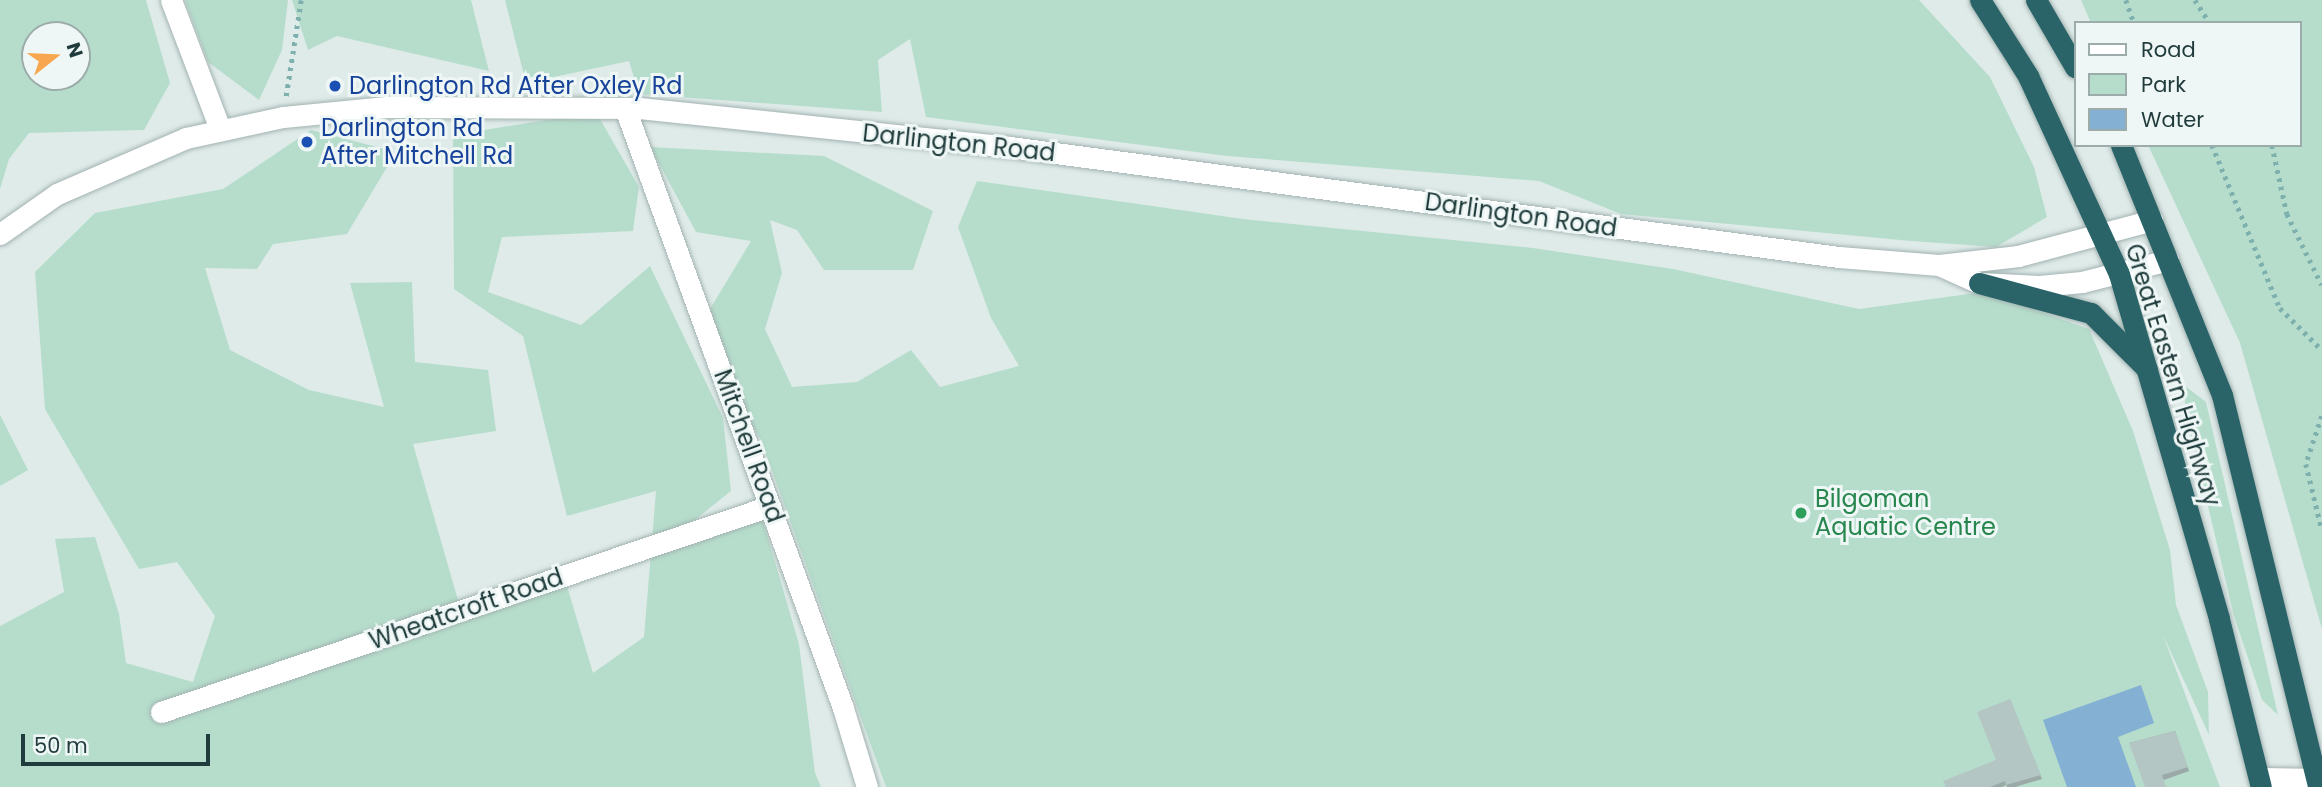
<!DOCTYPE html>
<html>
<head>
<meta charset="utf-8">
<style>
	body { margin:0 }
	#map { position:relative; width:2322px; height:787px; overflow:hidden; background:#dfebe9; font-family:Poppins,sans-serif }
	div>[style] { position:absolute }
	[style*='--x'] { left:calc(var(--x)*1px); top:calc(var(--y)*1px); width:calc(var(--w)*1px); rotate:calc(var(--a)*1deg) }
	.green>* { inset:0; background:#b6ddcc }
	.water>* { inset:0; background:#84b1d3 }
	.path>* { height:4.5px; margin-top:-2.25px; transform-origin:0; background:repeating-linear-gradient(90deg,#7eb0ae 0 3.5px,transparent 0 8.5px) }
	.roads { filter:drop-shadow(0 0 2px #a2b3b1) drop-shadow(0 0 2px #a2b3b1) }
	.street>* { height:21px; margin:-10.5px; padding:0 10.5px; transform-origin:10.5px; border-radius:10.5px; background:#fff }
	.secondary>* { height:21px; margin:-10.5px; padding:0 10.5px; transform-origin:10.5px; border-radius:10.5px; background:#fff }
	.highway>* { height:21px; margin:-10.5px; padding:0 10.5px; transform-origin:10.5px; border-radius:10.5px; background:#2a6469 }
	.wall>* { inset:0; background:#9baaa8 }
	.building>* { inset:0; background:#b4c6c3 }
	.dots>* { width:19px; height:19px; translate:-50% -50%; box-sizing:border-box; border:4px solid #eff7f6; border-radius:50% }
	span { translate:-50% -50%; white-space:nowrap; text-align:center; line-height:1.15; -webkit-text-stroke:6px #eff7f6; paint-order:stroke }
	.transit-label { font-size:24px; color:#164399 }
	.left { translate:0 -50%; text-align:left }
	.street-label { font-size:24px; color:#1f3b3b }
	.leisure-label { font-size:24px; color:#27864d }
	.legend { position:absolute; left:2074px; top:21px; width:228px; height:126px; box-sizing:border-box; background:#eff7f6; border:2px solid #9cacab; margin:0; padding:9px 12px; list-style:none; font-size:21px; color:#1f3b3b }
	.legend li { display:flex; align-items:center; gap:14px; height:35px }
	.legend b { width:35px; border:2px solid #9cacab }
	.north { position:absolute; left:21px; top:21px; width:70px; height:70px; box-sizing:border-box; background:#eff7f6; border:2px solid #9cacab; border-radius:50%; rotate:72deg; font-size:19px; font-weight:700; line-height:28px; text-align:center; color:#1f3b3b }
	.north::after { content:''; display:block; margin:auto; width:24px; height:32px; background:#f8a750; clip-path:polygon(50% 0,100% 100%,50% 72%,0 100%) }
	.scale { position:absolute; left:21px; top:734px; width:189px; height:32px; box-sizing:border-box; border:4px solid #1f3b3b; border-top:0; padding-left:9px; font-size:21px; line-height:24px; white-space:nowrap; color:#1f3b3b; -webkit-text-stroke:5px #eff7f6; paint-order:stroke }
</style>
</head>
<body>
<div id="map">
	<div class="green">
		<div style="clip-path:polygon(evenodd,0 0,146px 0,170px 83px,144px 130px,29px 133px,9px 159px,0 189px,0 0,35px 35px,77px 35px,77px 77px,35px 77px,35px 35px)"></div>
		<div style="clip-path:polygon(185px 0,288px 0,282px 50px,259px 100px,208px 62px)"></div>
		<div style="clip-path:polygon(292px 0,471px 0,489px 71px,337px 36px,308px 50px)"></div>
		<div style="clip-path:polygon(505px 0,1919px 0,1990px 77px,2034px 167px,2047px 217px,1996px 247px,1911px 241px,1621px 214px,1539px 181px,1227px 156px,926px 117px,910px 39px,878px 60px,882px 112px,639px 94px,629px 61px,526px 83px)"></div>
		<div style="clip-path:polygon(2081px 0,2322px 0,2322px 629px,2240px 343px,2148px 145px,2299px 145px,2299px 23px,2091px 23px)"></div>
		<div style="clip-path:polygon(596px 112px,639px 187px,633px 231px,502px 237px,488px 292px,581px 325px,650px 266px,723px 418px,731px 491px,691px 523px,760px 511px,799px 644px,815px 773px,821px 787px,0 787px,0 626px,64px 592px,55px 539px,95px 537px,119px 614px,126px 663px,193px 682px,215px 616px,177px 562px,139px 569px,45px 409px,35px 272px,95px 213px,223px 189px,311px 130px,396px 152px,347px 234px,273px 244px,257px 269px,205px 268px,230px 350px,309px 390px,384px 407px,350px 283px,412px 282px,415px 362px,488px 370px,496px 431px,413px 444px,458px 600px,564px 576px,593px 673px,644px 637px,656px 491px,567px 516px,523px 336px,454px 289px,453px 135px)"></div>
		<div style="clip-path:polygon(650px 147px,824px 156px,933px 211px,913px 270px,824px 270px,797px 230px,770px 220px,782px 273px,765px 329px,792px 387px,857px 382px,911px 350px,940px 387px,1019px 366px,991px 318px,958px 227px,977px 181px,1243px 219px,1533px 248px,1673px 269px,1859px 309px,1983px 292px,2089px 329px,2133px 431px,2170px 550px,2176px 605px,2208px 692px,2209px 735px,2163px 635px,2220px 787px,886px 787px,761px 440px,734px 395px,710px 309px,751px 241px,696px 232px)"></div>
		<div style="clip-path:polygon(2185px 386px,2206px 402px,2278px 715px,2262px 700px,2234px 616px,2185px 409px)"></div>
		<div style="clip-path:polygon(0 415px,28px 470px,0 486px)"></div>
	</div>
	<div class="water">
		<div style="clip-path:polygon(2141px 685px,2154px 723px,2118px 737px,2136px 787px,2067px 787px,2043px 720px)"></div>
	</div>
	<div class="path">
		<div style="--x:2126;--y:0;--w:24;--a:71"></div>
		<div style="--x:2195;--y:0;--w:27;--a:57"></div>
		<div style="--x:286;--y:96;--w:97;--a:-81.1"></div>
		<div style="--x:2212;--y:145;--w:177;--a:67.4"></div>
		<div style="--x:2280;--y:308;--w:59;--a:45"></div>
		<div style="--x:2272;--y:145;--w:71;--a:77.7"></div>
		<div style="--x:2287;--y:214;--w:79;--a:63.8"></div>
		<div style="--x:2322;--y:416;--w:51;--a:108.4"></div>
		<div style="--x:2306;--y:464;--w:68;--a:76.4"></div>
	</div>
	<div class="roads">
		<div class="street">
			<div style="--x:171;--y:0;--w:138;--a:69.2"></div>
			<div style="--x:625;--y:108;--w:638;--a:70.03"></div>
			<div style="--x:843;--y:708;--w:83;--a:73.1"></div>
			<div style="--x:161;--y:712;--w:643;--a:-18.69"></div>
			<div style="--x:2259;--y:778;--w:63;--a:0.9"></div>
		</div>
		<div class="secondary">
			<div style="--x:0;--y:234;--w:70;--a:-35.1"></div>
			<div style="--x:57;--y:194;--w:141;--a:-23.5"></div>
			<div style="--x:186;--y:138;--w:99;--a:-12.2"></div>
			<div style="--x:283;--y:117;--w:104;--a:-5.5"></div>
			<div style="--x:387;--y:107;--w:252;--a:0.2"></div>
			<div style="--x:639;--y:108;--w:373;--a:6"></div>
			<div style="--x:1010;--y:147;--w:836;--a:7.56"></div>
			<div style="--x:1839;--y:257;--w:100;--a:4.6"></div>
			<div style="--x:1939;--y:265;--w:80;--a:-6.5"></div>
			<div style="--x:2018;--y:256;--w:139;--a:-15"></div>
			<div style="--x:1941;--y:266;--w:42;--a:24.1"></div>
			<div style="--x:1979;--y:283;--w:60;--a:2.9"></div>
			<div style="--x:2039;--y:286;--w:43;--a:-5.3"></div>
			<div style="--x:2082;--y:282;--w:89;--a:-14.3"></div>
		</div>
		<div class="highway">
			<div style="--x:1980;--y:0;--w:90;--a:57.7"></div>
			<div style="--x:2028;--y:76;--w:218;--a:65.3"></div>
			<div style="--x:2119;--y:274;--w:359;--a:73.8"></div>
			<div style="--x:2219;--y:619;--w:173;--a:76"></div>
			<div style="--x:2036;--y:0;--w:78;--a:59.8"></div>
			<div style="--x:2121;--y:145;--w:270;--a:68"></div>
			<div style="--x:2222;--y:395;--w:404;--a:76.2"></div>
			<div style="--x:1979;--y:283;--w:116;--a:15"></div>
			<div style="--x:2091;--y:313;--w:79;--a:45"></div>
		</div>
	</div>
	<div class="wall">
		<div style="clip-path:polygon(2010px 699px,2042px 779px,2015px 787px,2007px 787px,2006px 785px,2002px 787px,1945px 787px,1996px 760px)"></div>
		<div style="clip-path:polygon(2175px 731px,2189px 771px,2164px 780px,2129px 743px)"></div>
	</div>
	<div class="building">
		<div style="clip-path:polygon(2010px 699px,2041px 775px,2006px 785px,2005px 781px,1990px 787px,1946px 787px,1943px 781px,1996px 760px,1977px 712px)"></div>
		<div style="clip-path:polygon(2175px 731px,2188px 767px,2162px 775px,2166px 787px,2145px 787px,2129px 743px)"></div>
	</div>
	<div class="dots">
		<div style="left:335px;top:86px;background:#1a4fb4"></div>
		<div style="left:307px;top:142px;background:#1a4fb4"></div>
		<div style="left:1801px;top:513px;background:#2e9e5b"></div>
	</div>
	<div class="transit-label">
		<span class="left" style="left:349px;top:86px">Darlington Rd After Oxley Rd</span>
		<span class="left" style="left:321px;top:142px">Darlington Rd<br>After Mitchell Rd</span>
	</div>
	<div class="street-label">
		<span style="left:959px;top:143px;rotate:6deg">Darlington Road</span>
		<span style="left:1521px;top:215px;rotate:8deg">Darlington Road</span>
		<span style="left:2173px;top:375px;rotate:73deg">Great Eastern Highway</span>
		<span style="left:749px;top:446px;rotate:70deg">Mitchell Road</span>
		<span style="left:466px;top:609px;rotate:-19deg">Wheatcroft Road</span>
	</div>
	<div class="leisure-label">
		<span class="left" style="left:1815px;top:513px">Bilgoman<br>Aquatic Centre</span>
	</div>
	<ul class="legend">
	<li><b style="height:9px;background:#fff"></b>Road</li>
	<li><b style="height:19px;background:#b6ddcc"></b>Park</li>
	<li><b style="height:19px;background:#84b1d3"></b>Water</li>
	</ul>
	<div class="north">N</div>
	<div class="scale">50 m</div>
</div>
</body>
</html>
